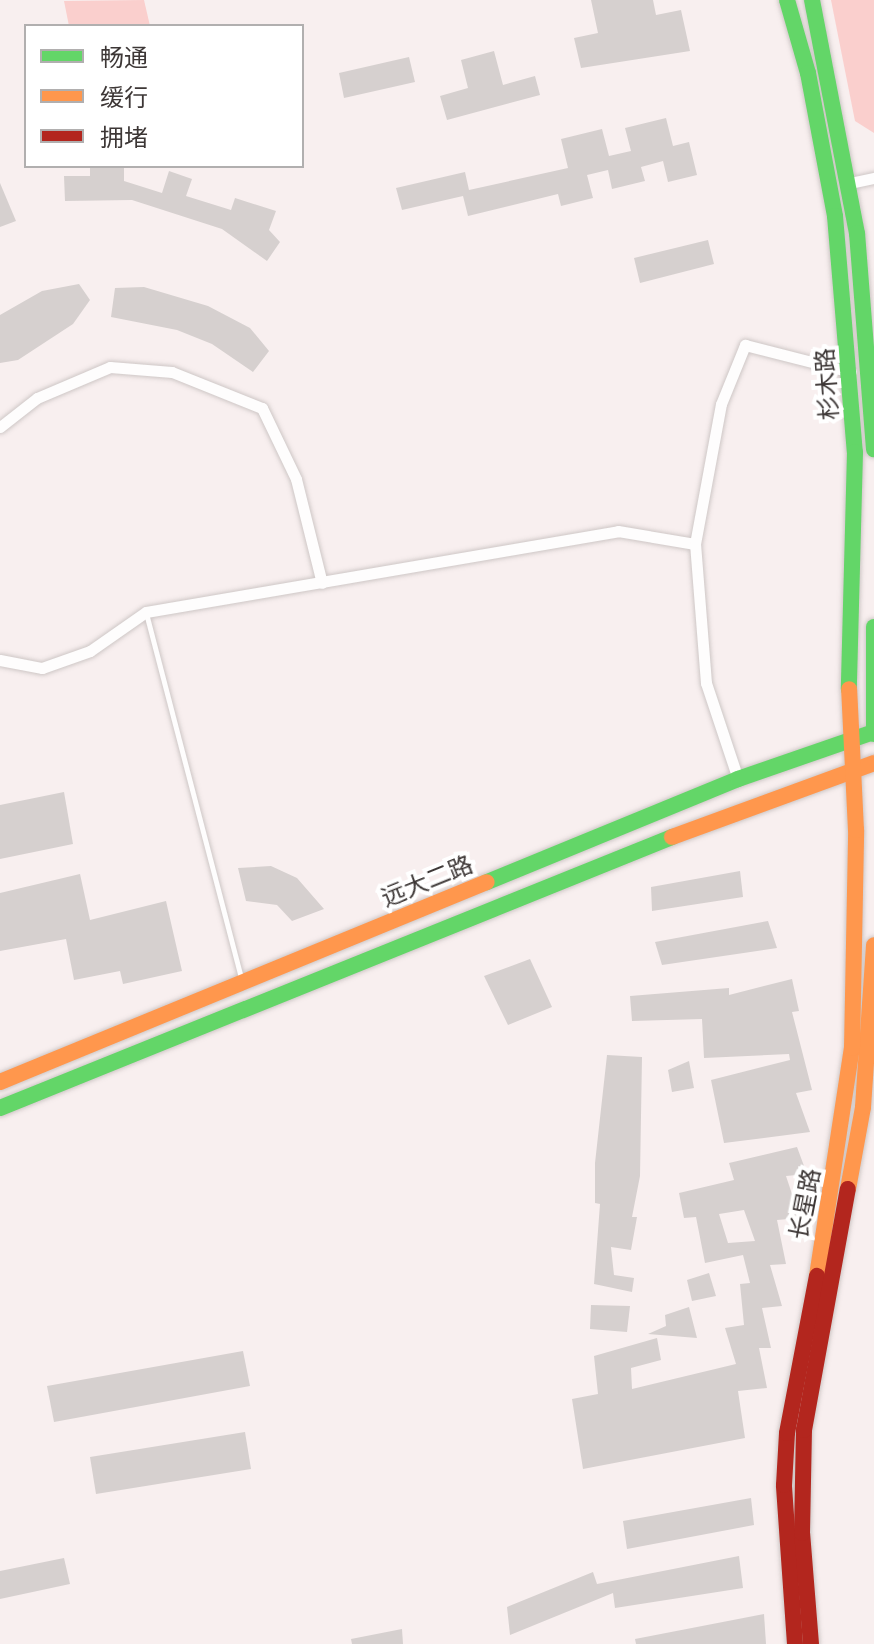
<!DOCTYPE html>
<html>
<head>
<meta charset="utf-8">
<style>
	body { margin:0 }
	#map { position:relative; width:874px; height:1644px; overflow:hidden; background:#f8efef; font-family:Poppins,"Noto Sans SC",sans-serif }
	div>[style] { position:absolute }
	[style*='--x'] { left:calc(var(--x)*1px); top:calc(var(--y)*1px); width:calc(var(--w)*1px); rotate:calc(var(--a)*1deg) }
	.green>* { inset:0; background:#facfcd }
	.building>* { inset:0; background:#d6d0cf }
	.roads { filter:drop-shadow(0 0 2px #cec7c6) drop-shadow(0 0 2px #cec7c6) }
	.lane>* { height:5px; margin:-2.5px; padding:0 2.5px; transform-origin:2.5px; border-radius:2.5px; background:#fefdfd }
	.street>* { height:11px; margin:-5.5px; padding:0 5.5px; transform-origin:5.5px; border-radius:5.5px; background:#fefdfd }
	.fast>* { height:16px; margin:-8px; padding:0 8px; transform-origin:8px; border-radius:8px; background:#63d668 }
	.slow>* { height:16px; margin:-8px; padding:0 8px; transform-origin:8px; border-radius:8px; background:#ff974d }
	.jam>* { height:16px; margin:-8px; padding:0 8px; transform-origin:8px; border-radius:8px; background:#b3261e }
	span { translate:-50% -50%; white-space:nowrap; text-align:center; line-height:1.15; -webkit-text-stroke:8px #fff; paint-order:stroke }
	.street-label { font-size:24px; color:#3d3736 }
	.legend { position:absolute; left:24px; top:24px; width:280px; height:144px; box-sizing:border-box; background:#fff; border:2px solid #b1afaf; margin:0; padding:10px 14px; list-style:none; font-size:24px; color:#3d3736 }
	.legend li { display:flex; align-items:center; gap:16px; height:40px }
	.legend b { width:40px; border:2px solid #b1afaf }
</style>
</head>
<body>
<div id="map">
	<div class="green">
		<div style="clip-path:polygon(144px 0,150px 26px,69px 26px,64px 1px)"></div>
		<div style="clip-path:polygon(831px 0,874px 0,874px 133px,855px 121px)"></div>
	</div>
	<div class="building">
		<div style="clip-path:polygon(591px 0,653px 0,656px 15px,681px 10px,690px 51px,581px 68px,574px 38px,598px 33px)"></div>
		<div style="clip-path:polygon(494px 51px,503px 85px,535px 76px,540px 95px,447px 120px,440px 96px,468px 88px,461px 60px)"></div>
		<div style="clip-path:polygon(409px 57px,415px 82px,344px 98px,339px 73px)"></div>
		<div style="clip-path:polygon(666px 118px,673px 146px,689px 142px,697px 175px,668px 182px,663px 161px,641px 167px,645px 181px,612px 189px,608px 170px,587px 175px,593px 198px,561px 206px,558px 194px,468px 216px,463px 196px,402px 210px,396px 188px,465px 172px,469px 190px,568px 168px,561px 139px,602px 129px,609px 156px,631px 151px,625px 128px)"></div>
		<div style="clip-path:polygon(90px 166px,124px 166px,124px 181px,162px 193px,169px 171px,192px 179px,186px 196px,231px 210px,235px 198px,276px 211px,269px 230px,280px 242px,267px 261px,222px 229px,132px 200px,65px 201px,64px 176px,90px 176px)"></div>
		<div style="clip-path:polygon(0 183px,16px 221px,0 227px)"></div>
		<div style="clip-path:polygon(708px 240px,714px 264px,640px 283px,634px 258px)"></div>
		<div style="clip-path:polygon(79px 284px,90px 300px,73px 324px,18px 360px,0 363px,0 315px,42px 291px)"></div>
		<div style="clip-path:polygon(144px 287px,208px 306px,250px 328px,269px 351px,253px 372px,212px 344px,177px 330px,111px 317px,115px 288px)"></div>
		<div style="clip-path:polygon(64px 792px,73px 844px,0 859px,0 805px)"></div>
		<div style="clip-path:polygon(271px 866px,297px 878px,324px 909px,292px 921px,277px 905px,246px 901px,238px 868px)"></div>
		<div style="clip-path:polygon(740px 871px,743px 897px,652px 911px,651px 887px)"></div>
		<div style="clip-path:polygon(80px 874px,90px 920px,166px 901px,182px 971px,123px 984px,120px 971px,74px 980px,66px 939px,0 951px,0 893px)"></div>
		<div style="clip-path:polygon(768px 921px,777px 948px,662px 965px,655px 942px)"></div>
		<div style="clip-path:polygon(530px 959px,552px 1007px,508px 1025px,484px 976px)"></div>
		<div style="clip-path:polygon(792px 979px,799px 1011px,792px 1012px,812px 1090px,796px 1093px,810px 1132px,724px 1143px,711px 1080px,790px 1060px,789px 1054px,704px 1058px,702px 1019px,632px 1021px,630px 996px,729px 988px,729px 995px)"></div>
		<div style="clip-path:polygon(607px 1055px,642px 1057px,640px 1176px,632px 1217px,637px 1217px,631px 1250px,611px 1247px,614px 1275px,634px 1278px,632px 1292px,594px 1284px,600px 1204px,595px 1203px,595px 1163px)"></div>
		<div style="clip-path:polygon(689px 1061px,694px 1088px,672px 1092px,668px 1070px)"></div>
		<div style="clip-path:polygon(evenodd,797px 1147px,807px 1174px,786px 1176px,800px 1218px,777px 1220px,786px 1264px,770px 1265px,782px 1306px,762px 1308px,771px 1348px,759px 1348px,767px 1388px,738px 1391px,745px 1438px,583px 1469px,572px 1399px,598px 1394px,594px 1356px,657px 1338px,661px 1360px,631px 1368px,632px 1389px,736px 1364px,725px 1328px,744px 1325px,740px 1284px,750px 1283px,743px 1255px,705px 1263px,696px 1217px,684px 1218px,679px 1193px,734px 1180px,729px 1163px,797px 1147px,744px 1210px,755px 1241px,728px 1243px,719px 1214px,744px 1210px)"></div>
		<div style="clip-path:polygon(709px 1273px,716px 1296px,692px 1301px,687px 1280px)"></div>
		<div style="clip-path:polygon(591px 1305px,630px 1306px,627px 1332px,590px 1329px)"></div>
		<div style="clip-path:polygon(689px 1307px,697px 1338px,648px 1334px,666px 1326px,665px 1315px)"></div>
		<div style="clip-path:polygon(243px 1351px,250px 1386px,54px 1422px,47px 1386px)"></div>
		<div style="clip-path:polygon(245px 1432px,251px 1469px,96px 1494px,90px 1457px)"></div>
		<div style="clip-path:polygon(751px 1498px,754px 1525px,627px 1549px,623px 1521px)"></div>
		<div style="clip-path:polygon(739px 1556px,743px 1588px,615px 1608px,613px 1593px,510px 1635px,507px 1607px,593px 1572px,597px 1584px)"></div>
		<div style="clip-path:polygon(64px 1558px,70px 1584px,0 1599px,0 1571px)"></div>
		<div style="clip-path:polygon(764px 1614px,766px 1644px,636px 1644px,635px 1639px)"></div>
		<div style="clip-path:polygon(402px 1629px,403px 1644px,352px 1644px,351px 1639px)"></div>
	</div>
	<div class="roads">
		<div class="lane">
			<div style="--x:146;--y:613;--w:378;--a:75.4"></div>
		</div>
		<div class="street">
			<div style="--x:850;--y:183;--w:25;--a:-12"></div>
			<div style="--x:0;--y:427;--w:47;--a:-38.1"></div>
			<div style="--x:37;--y:398;--w:79;--a:-23"></div>
			<div style="--x:110;--y:367;--w:62;--a:4.6"></div>
			<div style="--x:172;--y:372;--w:97;--a:21.8"></div>
			<div style="--x:262;--y:408;--w:79;--a:64.4"></div>
			<div style="--x:296;--y:479;--w:107;--a:76"></div>
			<div style="--x:0;--y:660;--w:43;--a:10.8"></div>
			<div style="--x:42;--y:668;--w:51;--a:-19.5"></div>
			<div style="--x:90;--y:651;--w:68;--a:-34.9"></div>
			<div style="--x:146;--y:612;--w:479;--a:-9.7"></div>
			<div style="--x:618;--y:531;--w:78;--a:9.6"></div>
			<div style="--x:738;--y:779;--w:101;--a:-108.4"></div>
			<div style="--x:706;--y:683;--w:139;--a:-94.5"></div>
			<div style="--x:695;--y:544;--w:142;--a:-79.5"></div>
			<div style="--x:721;--y:404;--w:64;--a:-67.9"></div>
			<div style="--x:745;--y:345;--w:109;--a:14.3"></div>
		</div>
		<div class="fast">
			<div style="--x:787;--y:0;--w:76;--a:74"></div>
			<div style="--x:808;--y:73;--w:146;--a:79.3"></div>
			<div style="--x:835;--y:216;--w:237;--a:85.2"></div>
			<div style="--x:855;--y:452;--w:237;--a:91.5"></div>
			<div style="--x:812;--y:0;--w:237;--a:79.1"></div>
			<div style="--x:857;--y:233;--w:217;--a:85.5"></div>
			<div style="--x:874;--y:627;--w:107;--a:90"></div>
			<div style="--x:487;--y:882;--w:271;--a:-22.3"></div>
			<div style="--x:738;--y:779;--w:144;--a:-19.1"></div>
			<div style="--x:0;--y:1108;--w:725;--a:-21.96"></div>
		</div>
		<div class="slow">
			<div style="--x:672;--y:837;--w:215;--a:-20.1"></div>
			<div style="--x:0;--y:1082;--w:526;--a:-22.33"></div>
			<div style="--x:848;--y:1189;--w:83;--a:-79.6"></div>
			<div style="--x:863;--y:1107;--w:162;--a:-86.1"></div>
			<div style="--x:817;--y:1276;--w:231;--a:-81.3"></div>
			<div style="--x:852;--y:1048;--w:218;--a:-88.9"></div>
			<div style="--x:856;--y:830;--w:141;--a:-92.8"></div>
		</div>
		<div class="jam">
			<div style="--x:795;--y:1644;--w:159;--a:-94"></div>
			<div style="--x:784;--y:1485;--w:52;--a:-86.7"></div>
			<div style="--x:787;--y:1433;--w:160;--a:-79.2"></div>
			<div style="--x:811;--y:1644;--w:111;--a:-94.6"></div>
			<div style="--x:802;--y:1533;--w:103;--a:-88.9"></div>
			<div style="--x:804;--y:1430;--w:245;--a:-79.7"></div>
		</div>
	</div>
	<div class="street-label">
		<span style="left:827px;top:384px;rotate:-94deg">杉木路</span>
		<span style="left:427px;top:881px;rotate:-22deg">远大二路</span>
		<span style="left:805px;top:1204px;rotate:-79deg">长星路</span>
	</div>
	<ul class="legend">
	<li><b style="height:10px;background:#63d668"></b>畅通</li>
	<li><b style="height:10px;background:#ff974d"></b>缓行</li>
	<li><b style="height:10px;background:#b3261e"></b>拥堵</li>
	</ul>
</div>
</body>
</html>
